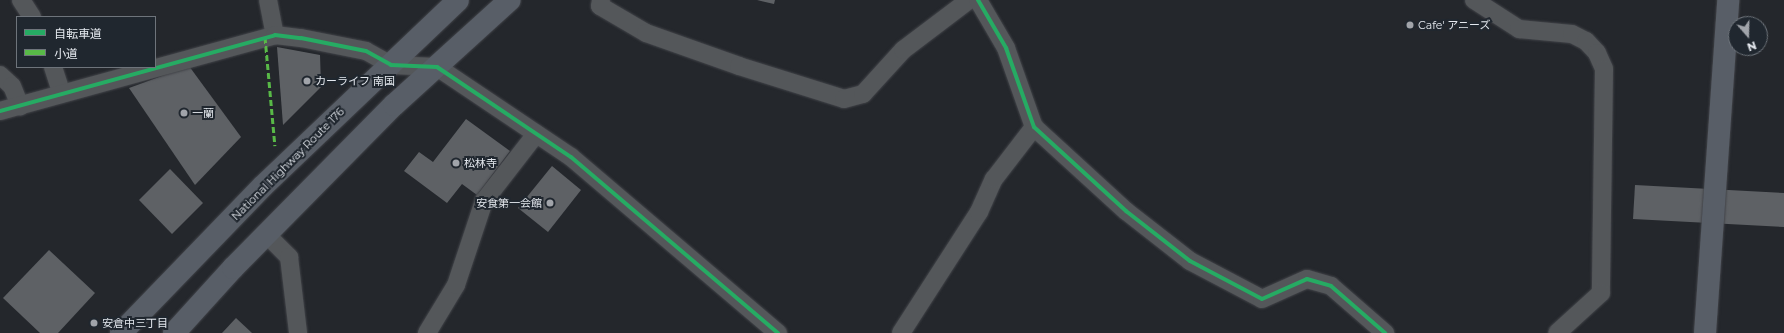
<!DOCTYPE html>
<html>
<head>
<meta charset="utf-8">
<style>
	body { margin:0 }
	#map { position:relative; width:1784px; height:333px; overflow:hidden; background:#24272c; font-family:Montserrat,"Noto Sans JP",sans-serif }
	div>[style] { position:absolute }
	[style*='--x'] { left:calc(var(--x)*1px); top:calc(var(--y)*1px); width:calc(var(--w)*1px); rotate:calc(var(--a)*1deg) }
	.building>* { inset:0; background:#5e6165 }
	.roads { filter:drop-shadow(0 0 1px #414348) drop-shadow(0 0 1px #414348) }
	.street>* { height:18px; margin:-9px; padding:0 9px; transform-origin:9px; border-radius:9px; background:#54575a }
	.highway>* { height:22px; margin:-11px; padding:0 11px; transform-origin:11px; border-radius:11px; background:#585e67 }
	.quiet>* { height:3px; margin-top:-1.5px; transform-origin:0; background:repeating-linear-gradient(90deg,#58b947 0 6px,transparent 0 9px) }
	.cycleway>* { height:4px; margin:-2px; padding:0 2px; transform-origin:2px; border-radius:2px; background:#26ab63 }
	.dots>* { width:11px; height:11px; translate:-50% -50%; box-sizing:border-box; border:2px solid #20272f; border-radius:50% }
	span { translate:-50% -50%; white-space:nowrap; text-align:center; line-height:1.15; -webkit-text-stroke:4px #20272f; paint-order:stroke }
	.poi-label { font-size:11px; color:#e4e8ee }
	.left { translate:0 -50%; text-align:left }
	.right { translate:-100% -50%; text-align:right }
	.street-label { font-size:11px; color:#e4e8ee }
	.legend { position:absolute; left:16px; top:16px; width:140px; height:52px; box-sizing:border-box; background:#20272f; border:1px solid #6e747b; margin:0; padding:5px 7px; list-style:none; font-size:12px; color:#e4e8ee }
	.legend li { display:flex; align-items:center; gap:8px; height:20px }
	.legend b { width:20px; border:1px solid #6e747b }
	.north { position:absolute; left:1728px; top:16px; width:40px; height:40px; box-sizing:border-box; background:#20272f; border:1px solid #6e747b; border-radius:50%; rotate:160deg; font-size:11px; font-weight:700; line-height:16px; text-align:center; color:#e4e8ee }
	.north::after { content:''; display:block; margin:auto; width:14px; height:18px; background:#a1a4aa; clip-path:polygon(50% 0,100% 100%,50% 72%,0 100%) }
</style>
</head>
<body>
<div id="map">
	<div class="building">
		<div style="clip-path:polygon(757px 0,775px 0,774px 4px)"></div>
		<div style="clip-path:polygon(277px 47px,320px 55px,321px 87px,283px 125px)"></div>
		<div style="clip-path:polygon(189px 66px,241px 137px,195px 185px,129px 88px)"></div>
		<div style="clip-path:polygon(466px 119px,510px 151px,477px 195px,462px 184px,447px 203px,404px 171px,419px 152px,433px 162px)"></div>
		<div style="clip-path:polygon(552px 166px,581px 190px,548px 232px,518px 208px)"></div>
		<div style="clip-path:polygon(170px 169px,203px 203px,172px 234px,139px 200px)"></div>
		<div style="clip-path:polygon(1635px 185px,1784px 193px,1784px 227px,1633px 219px)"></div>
		<div style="clip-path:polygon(49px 250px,95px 293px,58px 333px,40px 333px,3px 298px)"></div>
		<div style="clip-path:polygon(236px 318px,252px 333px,222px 333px)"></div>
	</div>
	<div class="roads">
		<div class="street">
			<div style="--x:21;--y:0;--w:20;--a:57"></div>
			<div style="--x:268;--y:0;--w:36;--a:79"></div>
			<div style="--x:601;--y:0;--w:6;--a:99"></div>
			<div style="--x:600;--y:6;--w:53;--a:30.4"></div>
			<div style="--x:646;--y:33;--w:99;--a:19.5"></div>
			<div style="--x:739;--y:66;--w:110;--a:17.4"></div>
			<div style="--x:844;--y:99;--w:20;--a:-15"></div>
			<div style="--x:863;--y:94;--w:59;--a:-47.7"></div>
			<div style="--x:903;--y:50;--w:83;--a:-37.1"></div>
			<div style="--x:978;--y:0;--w:56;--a:59.7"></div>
			<div style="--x:1006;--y:48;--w:84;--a:70.5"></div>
			<div style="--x:1034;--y:127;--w:125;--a:42.4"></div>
			<div style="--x:1126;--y:211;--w:81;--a:38"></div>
			<div style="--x:1190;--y:261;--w:81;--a:27.8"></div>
			<div style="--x:1262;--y:299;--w:49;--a:-24"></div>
			<div style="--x:1307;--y:279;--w:25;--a:16"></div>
			<div style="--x:1331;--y:286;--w:72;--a:41"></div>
			<div style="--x:1474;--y:0;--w:54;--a:32.8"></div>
			<div style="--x:1519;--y:29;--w:53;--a:5.4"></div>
			<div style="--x:1572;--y:34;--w:16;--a:27"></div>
			<div style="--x:1586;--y:41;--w:16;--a:47"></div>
			<div style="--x:1597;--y:53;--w:17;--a:66"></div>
			<div style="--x:1604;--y:69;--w:224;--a:90.8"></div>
			<div style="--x:1601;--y:293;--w:59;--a:137.7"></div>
			<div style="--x:53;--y:67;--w:28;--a:72"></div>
			<div style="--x:0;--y:75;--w:16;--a:43"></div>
			<div style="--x:12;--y:86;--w:22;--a:68"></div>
			<div style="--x:0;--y:111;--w:285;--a:-15.4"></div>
			<div style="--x:275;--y:35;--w:26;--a:7"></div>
			<div style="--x:301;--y:38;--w:66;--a:11.3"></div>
			<div style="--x:366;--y:51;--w:29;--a:29"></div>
			<div style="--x:391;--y:65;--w:46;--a:2.5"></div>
			<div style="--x:437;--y:67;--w:161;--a:33.9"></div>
			<div style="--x:571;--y:157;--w:272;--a:40.4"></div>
			<div style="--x:266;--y:234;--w:33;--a:45"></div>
			<div style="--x:289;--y:257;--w:77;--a:83.2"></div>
			<div style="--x:427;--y:333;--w:56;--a:-58.9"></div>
			<div style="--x:456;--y:285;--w:89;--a:-71.6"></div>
			<div style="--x:484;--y:201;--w:85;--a:-52.2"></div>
			<div style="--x:901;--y:333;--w:144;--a:-57.2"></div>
			<div style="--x:979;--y:212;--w:36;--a:-66"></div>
			<div style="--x:994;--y:179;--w:66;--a:-52.4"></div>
		</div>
		<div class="highway">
			<div style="--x:121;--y:333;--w:204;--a:-46"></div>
			<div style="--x:263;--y:186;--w:269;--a:-43.6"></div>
			<div style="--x:174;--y:333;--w:88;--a:-47.8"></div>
			<div style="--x:233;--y:268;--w:229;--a:-45.4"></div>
			<div style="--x:394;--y:105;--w:156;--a:-42.2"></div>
			<div style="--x:1705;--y:333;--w:334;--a:-86"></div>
		</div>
	</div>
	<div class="quiet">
		<div style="--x:265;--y:37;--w:109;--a:84.8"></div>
	</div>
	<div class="cycleway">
		<div style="--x:978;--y:0;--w:56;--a:59.7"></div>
		<div style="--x:1006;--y:48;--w:84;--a:70.5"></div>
		<div style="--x:1034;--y:127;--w:125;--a:42.4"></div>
		<div style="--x:1126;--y:211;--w:81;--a:38"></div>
		<div style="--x:1190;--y:261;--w:81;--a:27.8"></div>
		<div style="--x:1262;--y:299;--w:49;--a:-24"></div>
		<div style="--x:1307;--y:279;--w:25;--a:16"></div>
		<div style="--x:1331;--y:286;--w:72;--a:41"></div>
		<div style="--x:0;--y:111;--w:285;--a:-15.4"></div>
		<div style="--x:275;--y:35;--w:26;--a:7"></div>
		<div style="--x:301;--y:38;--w:66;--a:11.3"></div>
		<div style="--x:366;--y:51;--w:29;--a:29"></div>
		<div style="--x:391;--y:65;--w:46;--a:2.5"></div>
		<div style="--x:437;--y:67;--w:161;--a:33.9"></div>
		<div style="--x:571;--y:157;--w:272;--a:40.4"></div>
	</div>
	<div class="dots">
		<div style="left:1410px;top:25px;background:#a1a4aa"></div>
		<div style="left:307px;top:81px;background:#a1a4aa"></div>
		<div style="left:184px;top:113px;background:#a1a4aa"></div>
		<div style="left:456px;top:163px;background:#a1a4aa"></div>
		<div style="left:550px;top:203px;background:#a1a4aa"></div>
		<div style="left:94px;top:323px;background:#a1a4aa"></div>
	</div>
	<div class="poi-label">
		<span class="left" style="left:1418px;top:25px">Cafe' アニーズ</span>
		<span class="left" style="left:315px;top:81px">カーライフ 南国</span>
		<span class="left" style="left:192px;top:113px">一蘭</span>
		<span class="left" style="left:464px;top:163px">松林寺</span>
		<span class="right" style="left:542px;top:203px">安食第一会館</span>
		<span class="left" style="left:102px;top:323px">安倉中三丁目</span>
	</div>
	<div class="street-label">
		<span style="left:288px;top:164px;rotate:-45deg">National Highway Route 176</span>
	</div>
	<ul class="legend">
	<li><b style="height:5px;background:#26ab63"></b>自転車道</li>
	<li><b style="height:5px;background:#58b947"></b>小道</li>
	</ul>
	<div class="north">N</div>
</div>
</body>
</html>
